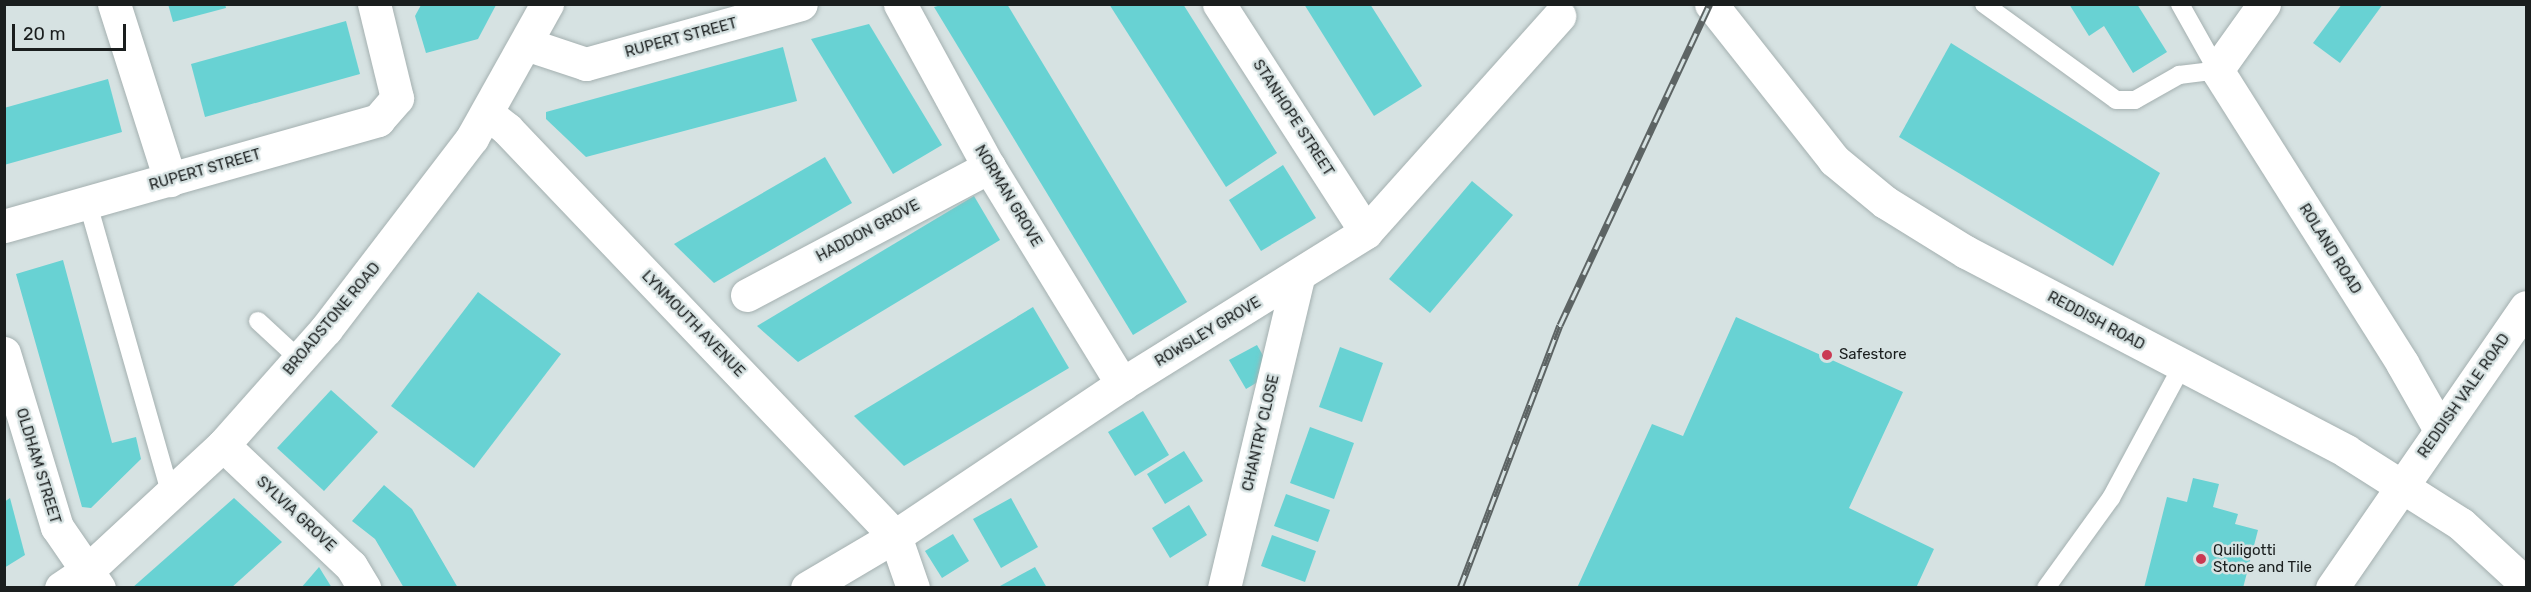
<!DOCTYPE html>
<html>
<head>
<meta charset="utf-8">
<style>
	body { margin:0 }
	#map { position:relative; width:2531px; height:592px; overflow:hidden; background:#d6e2e2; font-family:Rubik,sans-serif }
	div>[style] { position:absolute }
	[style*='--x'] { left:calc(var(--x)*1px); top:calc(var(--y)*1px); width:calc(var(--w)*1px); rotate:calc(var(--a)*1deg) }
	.building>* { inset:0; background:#68d2d3 }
	.roads { filter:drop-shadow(0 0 2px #a4b0b0) drop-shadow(0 0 2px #a4b0b0) }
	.lane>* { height:18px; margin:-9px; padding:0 9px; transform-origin:9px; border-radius:9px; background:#fff }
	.street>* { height:33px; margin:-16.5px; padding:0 16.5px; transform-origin:16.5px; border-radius:16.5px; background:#fff }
	.secondary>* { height:33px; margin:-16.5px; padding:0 16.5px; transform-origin:16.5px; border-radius:16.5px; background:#fff }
	.rail>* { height:7px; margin-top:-3.5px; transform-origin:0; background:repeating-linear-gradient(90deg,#d6e2e2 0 14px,#5d6464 0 28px); box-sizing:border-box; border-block:2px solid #5d6464 }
	.dots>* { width:16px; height:16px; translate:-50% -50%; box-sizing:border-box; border:3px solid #d6e2e2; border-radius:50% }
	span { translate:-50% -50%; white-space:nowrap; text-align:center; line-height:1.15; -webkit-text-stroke:5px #d6e2e2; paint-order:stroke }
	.street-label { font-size:15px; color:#1a1e1e }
	.poi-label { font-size:15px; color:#1a1e1e }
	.left { translate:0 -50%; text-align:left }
	.frame { position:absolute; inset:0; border:6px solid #1a1e1e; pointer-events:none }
	.scale { position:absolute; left:12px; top:24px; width:114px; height:27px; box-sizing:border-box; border:3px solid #1a1e1e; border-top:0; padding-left:8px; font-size:18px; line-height:21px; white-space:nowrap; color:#1a1e1e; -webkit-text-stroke:4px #d6e2e2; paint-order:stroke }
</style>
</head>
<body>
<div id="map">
	<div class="building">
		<div style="clip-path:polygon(168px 4px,225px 4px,226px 8px,173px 22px)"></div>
		<div style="clip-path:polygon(945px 4px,1007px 4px,1187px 302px,1133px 335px,934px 7px)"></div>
		<div style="clip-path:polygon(1109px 4px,1183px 4px,1277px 153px,1226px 187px)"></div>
		<div style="clip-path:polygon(1304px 4px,1370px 4px,1422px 86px,1374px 116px)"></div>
		<div style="clip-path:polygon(2069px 4px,2137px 4px,2167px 52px,2133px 73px,2104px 26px,2089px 36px)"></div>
		<div style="clip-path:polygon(2342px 4px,2383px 4px,2340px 63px,2313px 43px)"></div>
		<div style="clip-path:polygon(421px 5px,496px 5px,478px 39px,426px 53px,415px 16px)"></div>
		<div style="clip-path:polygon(346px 21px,360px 74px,205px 117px,191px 64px)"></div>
		<div style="clip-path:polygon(869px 24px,942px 145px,893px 174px,811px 39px)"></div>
		<div style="clip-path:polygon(1951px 43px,2160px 173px,2113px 266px,1899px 137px)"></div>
		<div style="clip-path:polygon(783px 47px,797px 101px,586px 157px,546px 119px,546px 112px)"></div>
		<div style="clip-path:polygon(108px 79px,122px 132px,4px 165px,4px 108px)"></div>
		<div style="clip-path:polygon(825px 157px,852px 203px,714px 283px,674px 244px)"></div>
		<div style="clip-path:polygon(1283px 165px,1316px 218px,1261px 251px,1229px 200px)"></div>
		<div style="clip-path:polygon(1472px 181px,1513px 215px,1430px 313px,1389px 279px)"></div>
		<div style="clip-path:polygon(974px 196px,1000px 240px,798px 362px,757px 326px)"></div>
		<div style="clip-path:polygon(63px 260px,112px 443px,136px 437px,141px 459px,91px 508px,82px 507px,16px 274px)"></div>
		<div style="clip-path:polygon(478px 292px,561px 354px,474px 468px,391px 406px)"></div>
		<div style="clip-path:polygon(1033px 307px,1069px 368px,904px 466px,854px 416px)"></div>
		<div style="clip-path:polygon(1736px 317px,1903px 392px,1849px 508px,1934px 549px,1916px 588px,1577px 588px,1652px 424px,1683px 436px)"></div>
		<div style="clip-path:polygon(1257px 345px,1273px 373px,1246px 389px,1229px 360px)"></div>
		<div style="clip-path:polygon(1340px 347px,1383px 363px,1362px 422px,1319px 407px)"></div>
		<div style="clip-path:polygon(331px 390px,378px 432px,324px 491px,277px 448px)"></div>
		<div style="clip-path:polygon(1143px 411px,1169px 455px,1135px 476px,1108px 432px)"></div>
		<div style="clip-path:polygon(1310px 427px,1354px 443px,1334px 499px,1290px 483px)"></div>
		<div style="clip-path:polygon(1184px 451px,1203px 481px,1165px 504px,1147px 474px)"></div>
		<div style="clip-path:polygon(2193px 478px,2219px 484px,2213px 507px,2238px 514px,2235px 524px,2258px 530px,2243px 588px,2144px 588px,2167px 497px,2187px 502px)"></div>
		<div style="clip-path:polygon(384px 485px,412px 509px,458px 588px,404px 588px,375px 539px,352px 521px)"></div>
		<div style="clip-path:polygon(1286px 494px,1330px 510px,1318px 542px,1274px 526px)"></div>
		<div style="clip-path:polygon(10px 498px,25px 555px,4px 568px,4px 502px)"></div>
		<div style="clip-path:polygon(234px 498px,282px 542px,231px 588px,132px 588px)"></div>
		<div style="clip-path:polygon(1011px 498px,1038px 547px,1001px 568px,973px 519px)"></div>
		<div style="clip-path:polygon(1189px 505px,1207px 535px,1170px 558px,1152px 528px)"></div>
		<div style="clip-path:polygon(953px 534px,969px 561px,942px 578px,925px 551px)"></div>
		<div style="clip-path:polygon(1272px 535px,1316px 551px,1305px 582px,1261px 566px)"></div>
		<div style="clip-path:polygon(319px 567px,332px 588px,301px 588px)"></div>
		<div style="clip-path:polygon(1035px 567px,1047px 588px,1001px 588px,1000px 586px)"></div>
	</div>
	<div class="roads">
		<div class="lane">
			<div style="--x:1984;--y:4;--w:163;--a:36"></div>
			<div style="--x:2116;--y:100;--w:19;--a:0"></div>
			<div style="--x:2135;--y:100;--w:51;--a:-29.6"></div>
			<div style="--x:2179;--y:75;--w:38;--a:-7"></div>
			<div style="--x:2217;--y:70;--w:76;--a:-119.3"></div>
			<div style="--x:88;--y:204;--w:303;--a:74.1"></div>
			<div style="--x:258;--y:321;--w:56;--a:42.8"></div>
			<div style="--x:2046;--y:588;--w:111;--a:-54.2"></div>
			<div style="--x:2111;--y:498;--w:150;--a:-61.7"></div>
		</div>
		<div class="street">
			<div style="--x:114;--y:4;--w:185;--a:72.3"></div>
			<div style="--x:900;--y:4;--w:186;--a:61.4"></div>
			<div style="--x:989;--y:167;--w:255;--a:58.5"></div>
			<div style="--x:1219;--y:4;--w:271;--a:57.2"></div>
			<div style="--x:2264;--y:4;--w:81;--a:125.5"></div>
			<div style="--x:2217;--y:70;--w:347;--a:57.7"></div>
			<div style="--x:2402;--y:363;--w:77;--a:60.4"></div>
			<div style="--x:526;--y:44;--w:63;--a:18.4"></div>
			<div style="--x:586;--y:64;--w:223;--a:-15.6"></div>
			<div style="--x:488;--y:114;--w:24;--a:38"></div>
			<div style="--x:507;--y:129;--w:562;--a:46.37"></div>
			<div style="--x:895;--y:536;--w:55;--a:70.9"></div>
			<div style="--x:4;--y:226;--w:389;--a:-15.8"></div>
			<div style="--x:378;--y:120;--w:29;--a:-49"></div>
			<div style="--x:397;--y:98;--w:97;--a:-103.7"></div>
			<div style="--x:747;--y:295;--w:274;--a:-27.9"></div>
			<div style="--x:4;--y:353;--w:182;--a:73.1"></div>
			<div style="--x:57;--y:527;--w:74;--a:55.5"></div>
			<div style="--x:223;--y:445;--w:176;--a:43.4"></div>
			<div style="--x:351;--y:566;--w:26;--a:59"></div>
			<div style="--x:807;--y:588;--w:102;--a:-30.6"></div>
			<div style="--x:895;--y:536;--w:273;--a:-33.8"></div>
			<div style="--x:1122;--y:384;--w:287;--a:-31.9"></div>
			<div style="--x:1366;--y:232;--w:290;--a:-48.2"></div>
			<div style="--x:1224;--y:588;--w:319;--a:-76.6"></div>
			<div style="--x:2332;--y:588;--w:341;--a:-55.4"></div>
		</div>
		<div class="secondary">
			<div style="--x:1711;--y:4;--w:199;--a:51.7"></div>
			<div style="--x:1834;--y:160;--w:66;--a:39.5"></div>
			<div style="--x:1885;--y:202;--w:95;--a:31.7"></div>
			<div style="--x:1966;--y:252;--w:429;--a:27.6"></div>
			<div style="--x:2346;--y:451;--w:136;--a:32.4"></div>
			<div style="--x:2461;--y:524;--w:88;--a:42.7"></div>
			<div style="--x:61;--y:588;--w:32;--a:-34"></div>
			<div style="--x:88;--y:570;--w:184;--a:-42.8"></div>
			<div style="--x:223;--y:445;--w:155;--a:-48.4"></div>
			<div style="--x:326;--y:329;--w:240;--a:-52.6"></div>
			<div style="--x:472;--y:138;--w:154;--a:-60.8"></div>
		</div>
	</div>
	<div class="rail">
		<div style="--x:1460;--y:588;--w:281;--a:-69.2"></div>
		<div style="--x:1560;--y:325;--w:354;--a:-65"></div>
	</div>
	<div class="dots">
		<div style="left:1827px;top:355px;background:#ca3a53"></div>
		<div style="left:2201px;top:559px;background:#ca3a53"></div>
	</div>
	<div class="street-label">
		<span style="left:681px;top:38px;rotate:-15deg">RUPERT STREET</span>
		<span style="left:1293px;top:118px;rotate:57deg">STANHOPE STREET</span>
		<span style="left:205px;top:170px;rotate:-16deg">RUPERT STREET</span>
		<span style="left:1008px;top:196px;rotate:59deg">NORMAN GROVE</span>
		<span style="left:868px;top:231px;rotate:-28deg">HADDON GROVE</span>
		<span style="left:2330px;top:249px;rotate:58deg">ROLAND ROAD</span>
		<span style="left:332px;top:319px;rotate:-50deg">BROADSTONE ROAD</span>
		<span style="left:2096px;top:321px;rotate:28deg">REDDISH ROAD</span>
		<span style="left:693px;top:324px;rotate:46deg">LYNMOUTH AVENUE</span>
		<span style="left:1208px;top:332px;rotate:-31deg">ROWSLEY GROVE</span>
		<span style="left:2464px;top:396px;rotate:-55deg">REDDISH VALE ROAD</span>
		<span style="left:1261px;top:433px;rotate:-77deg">CHANTRY CLOSE</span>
		<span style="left:38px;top:466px;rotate:73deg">OLDHAM STREET</span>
		<span style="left:296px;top:514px;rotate:43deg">SYLVIA GROVE</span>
	</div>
	<div class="poi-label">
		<span class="left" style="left:1839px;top:355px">Safestore</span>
		<span class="left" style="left:2213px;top:559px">Quiligotti<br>Stone and Tile</span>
	</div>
	<div class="frame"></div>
	<div class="scale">20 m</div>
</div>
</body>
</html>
